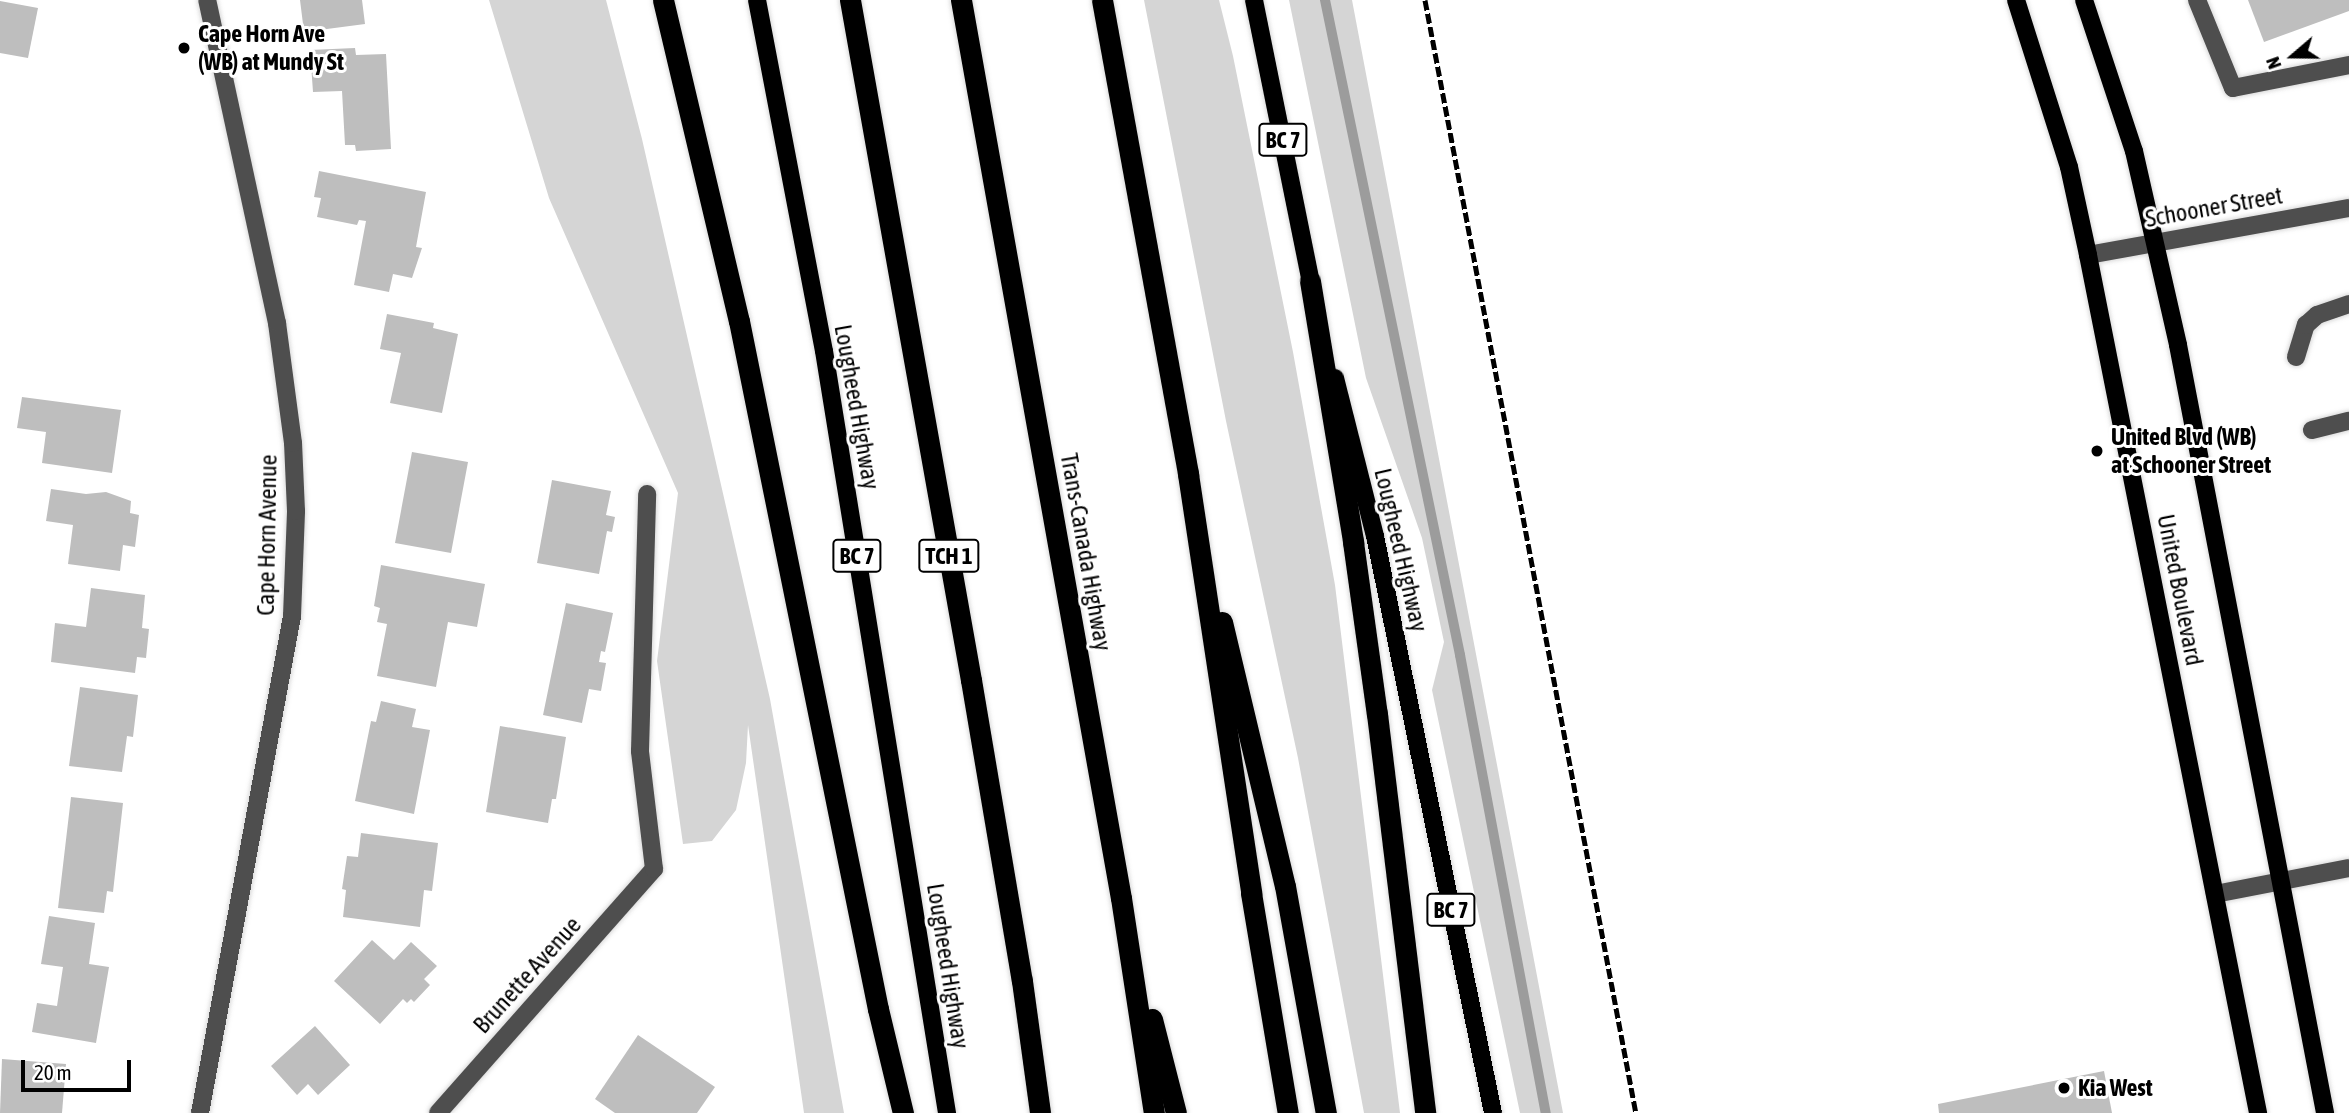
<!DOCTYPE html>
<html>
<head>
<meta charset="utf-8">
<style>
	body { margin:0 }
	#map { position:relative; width:2349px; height:1113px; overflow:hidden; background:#fff; font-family:"Asap Condensed",sans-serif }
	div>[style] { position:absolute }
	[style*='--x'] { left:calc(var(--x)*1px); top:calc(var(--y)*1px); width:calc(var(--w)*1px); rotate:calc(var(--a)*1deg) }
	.green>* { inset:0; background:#d5d5d5 }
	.stream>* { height:10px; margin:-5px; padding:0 5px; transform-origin:5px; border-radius:5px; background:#9c9c9c }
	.building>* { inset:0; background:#bebebe }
	.roads { filter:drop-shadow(0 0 2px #dbdbdb) drop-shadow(0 0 2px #dbdbdb) }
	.minor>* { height:18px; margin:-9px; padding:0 9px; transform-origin:9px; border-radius:9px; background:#4e4e4e }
	.major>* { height:18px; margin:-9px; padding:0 9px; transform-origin:9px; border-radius:9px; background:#000 }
	.highway>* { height:21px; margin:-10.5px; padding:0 10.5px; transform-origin:10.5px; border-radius:10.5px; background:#000 }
	.rail>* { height:5px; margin-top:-2.5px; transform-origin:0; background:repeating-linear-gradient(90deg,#000 0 10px,transparent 0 13.5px) }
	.dots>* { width:19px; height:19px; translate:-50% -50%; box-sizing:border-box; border:4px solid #fff; border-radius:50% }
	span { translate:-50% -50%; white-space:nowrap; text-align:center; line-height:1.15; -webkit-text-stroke:6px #fff; paint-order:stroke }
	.shield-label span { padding:2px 5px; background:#fff; border:2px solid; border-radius:5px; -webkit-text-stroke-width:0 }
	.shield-label { font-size:23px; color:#000; font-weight:700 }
	.poi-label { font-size:24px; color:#000; font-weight:700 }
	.left { translate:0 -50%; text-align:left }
	.street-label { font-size:24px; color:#000 }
	.north { position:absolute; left:2258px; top:21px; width:70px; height:70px; -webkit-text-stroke:5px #fff; paint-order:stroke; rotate:250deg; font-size:19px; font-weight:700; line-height:28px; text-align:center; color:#000 }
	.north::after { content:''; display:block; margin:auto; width:24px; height:32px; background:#000; clip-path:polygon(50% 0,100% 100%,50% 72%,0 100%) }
	.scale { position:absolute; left:21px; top:1060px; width:110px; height:32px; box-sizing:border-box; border:4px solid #000; border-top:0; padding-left:9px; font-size:21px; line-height:24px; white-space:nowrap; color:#000; -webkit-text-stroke:5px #fff; paint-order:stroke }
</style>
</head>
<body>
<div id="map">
	<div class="green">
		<div style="clip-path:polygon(489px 0,606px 0,642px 139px,770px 699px,844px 1113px,804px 1113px,748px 725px,746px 763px,736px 810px,712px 841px,683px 844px,657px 661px,678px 493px,549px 198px)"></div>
		<div style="clip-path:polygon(1144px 0,1219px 0,1233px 56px,1293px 352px,1335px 585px,1400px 1113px,1364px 1113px,1298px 758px,1226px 421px)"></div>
		<div style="clip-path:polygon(1289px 0,1352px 0,1563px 1113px,1520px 1113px,1432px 690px,1444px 642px,1422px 538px,1366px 378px)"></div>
	</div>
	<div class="stream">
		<div style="--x:1325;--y:0;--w:669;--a:78.35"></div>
		<div style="--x:1460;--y:655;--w:466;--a:79.4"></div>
	</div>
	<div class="building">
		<div style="clip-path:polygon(300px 0,362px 0,365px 24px,304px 32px)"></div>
		<div style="clip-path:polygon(2248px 0,2349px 0,2349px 11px,2264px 42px)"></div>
		<div style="clip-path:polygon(0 1px,38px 8px,28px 58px,0 53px)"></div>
		<div style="clip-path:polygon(355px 48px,356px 55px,386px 54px,391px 149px,356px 151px,355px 145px,345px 145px,342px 91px,313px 92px,310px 50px)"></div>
		<div style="clip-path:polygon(319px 171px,426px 192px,416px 247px,422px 248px,412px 278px,393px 274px,389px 292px,354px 285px,366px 221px,359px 220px,357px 225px,317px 217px,321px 198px,314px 197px)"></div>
		<div style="clip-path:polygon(387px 314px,434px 323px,433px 328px,458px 334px,442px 413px,390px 403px,401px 353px,380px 349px)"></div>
		<div style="clip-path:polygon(22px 397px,121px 410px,112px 473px,42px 463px,46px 432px,17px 428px)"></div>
		<div style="clip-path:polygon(412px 452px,468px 462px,451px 553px,395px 543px)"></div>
		<div style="clip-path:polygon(552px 480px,611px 491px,606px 515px,615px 517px,612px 532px,607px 531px,599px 574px,537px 563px)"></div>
		<div style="clip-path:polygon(51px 489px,86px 494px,106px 492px,131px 501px,130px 513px,139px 515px,135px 547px,123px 545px,120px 571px,68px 564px,73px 525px,46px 521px)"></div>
		<div style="clip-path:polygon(381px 565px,485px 584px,477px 627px,448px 622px,436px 687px,377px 676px,387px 624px,377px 622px,380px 608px,374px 606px)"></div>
		<div style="clip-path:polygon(91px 588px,145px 595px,142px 628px,149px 629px,146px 658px,137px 657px,135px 673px,51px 662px,55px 623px,86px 627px)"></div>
		<div style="clip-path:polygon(566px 603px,613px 613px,605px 652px,601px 651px,599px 662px,606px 663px,601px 691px,589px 689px,582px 723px,543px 715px)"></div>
		<div style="clip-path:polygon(80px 687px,138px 695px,133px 737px,127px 736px,122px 772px,69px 766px)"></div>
		<div style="clip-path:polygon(381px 701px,416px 709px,412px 727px,430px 730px,414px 814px,355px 801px,371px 721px,376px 722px)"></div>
		<div style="clip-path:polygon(500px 726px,566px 737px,556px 799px,552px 799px,548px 823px,486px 812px)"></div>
		<div style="clip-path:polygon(71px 797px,123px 803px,113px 892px,107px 891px,104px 913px,58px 908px)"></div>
		<div style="clip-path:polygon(361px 833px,438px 843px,432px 891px,424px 890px,420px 927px,343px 917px,346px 890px,342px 889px,347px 856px,358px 857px)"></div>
		<div style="clip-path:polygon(49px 916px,95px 923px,89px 964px,109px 967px,96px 1043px,32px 1032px,37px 1003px,57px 1006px,63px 967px,41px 964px)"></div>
		<div style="clip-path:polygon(372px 940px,394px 960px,411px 942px,437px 966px,424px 979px,430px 985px,414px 1002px,411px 999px,407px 1003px,403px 999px,380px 1024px,334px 981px)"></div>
		<div style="clip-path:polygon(315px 1026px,350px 1065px,318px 1095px,308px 1084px,297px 1095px,271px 1066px)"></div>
		<div style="clip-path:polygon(638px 1035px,715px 1087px,697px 1113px,615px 1113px,595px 1099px)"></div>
		<div style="clip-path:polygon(2px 1059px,66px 1064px,62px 1113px,0 1113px)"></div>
		<div style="clip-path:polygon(2104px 1071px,2112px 1113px,1939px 1113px,1938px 1104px)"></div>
	</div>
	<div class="roads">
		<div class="minor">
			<div style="--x:2197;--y:0;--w:95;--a:67.8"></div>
			<div style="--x:2233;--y:88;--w:118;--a:-11.2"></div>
			<div style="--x:2088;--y:255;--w:265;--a:-10.2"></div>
			<div style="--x:2296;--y:357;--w:34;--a:-73"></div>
			<div style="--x:2306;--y:325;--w:15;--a:-42"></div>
			<div style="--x:2317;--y:315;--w:34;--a:-19"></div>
			<div style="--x:2312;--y:430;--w:38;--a:-14"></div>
			<div style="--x:2215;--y:894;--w:136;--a:-11"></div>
			<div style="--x:200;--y:1113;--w:505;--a:-79.51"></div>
			<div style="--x:292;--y:616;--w:105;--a:-87.8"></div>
			<div style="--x:296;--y:511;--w:68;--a:-92.5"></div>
			<div style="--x:293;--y:443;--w:121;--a:-97.6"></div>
			<div style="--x:277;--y:323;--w:330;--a:-102.2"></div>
			<div style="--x:438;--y:1113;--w:326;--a:-48.5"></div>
			<div style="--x:654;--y:869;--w:119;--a:-96.8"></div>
			<div style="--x:640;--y:751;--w:257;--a:-88.4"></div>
		</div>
		<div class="major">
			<div style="--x:757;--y:0;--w:357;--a:79.2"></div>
			<div style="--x:824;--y:351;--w:772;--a:80.83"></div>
			<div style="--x:1254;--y:0;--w:299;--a:78.6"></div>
			<div style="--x:2016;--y:0;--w:175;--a:72.4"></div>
			<div style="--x:2069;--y:167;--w:90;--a:77.8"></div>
			<div style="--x:2088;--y:255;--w:875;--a:78.79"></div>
			<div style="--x:2084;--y:0;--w:159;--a:71.7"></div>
			<div style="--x:2134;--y:151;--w:199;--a:77.2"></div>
			<div style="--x:2178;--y:345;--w:782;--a:79.16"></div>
			<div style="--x:1335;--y:378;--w:163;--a:75.8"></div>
			<div style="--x:1375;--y:536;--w:589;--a:78.44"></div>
		</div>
		<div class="highway">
			<div style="--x:663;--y:0;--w:330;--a:76.7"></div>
			<div style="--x:739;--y:321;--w:702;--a:78.58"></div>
			<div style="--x:878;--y:1009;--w:107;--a:76.5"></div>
			<div style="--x:850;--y:0;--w:691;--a:79.91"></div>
			<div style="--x:971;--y:680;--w:305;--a:80.4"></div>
			<div style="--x:1022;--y:981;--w:133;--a:82.2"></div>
			<div style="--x:961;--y:0;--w:912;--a:79.9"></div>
			<div style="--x:1121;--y:898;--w:218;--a:81.3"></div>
			<div style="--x:1102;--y:0;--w:482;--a:79.7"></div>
			<div style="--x:1188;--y:474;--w:424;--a:81.4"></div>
			<div style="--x:1251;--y:893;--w:223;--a:80.5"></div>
			<div style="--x:1310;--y:281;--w:265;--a:80.6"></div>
			<div style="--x:1353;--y:542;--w:174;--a:82.1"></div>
			<div style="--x:1377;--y:714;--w:402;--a:83.1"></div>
			<div style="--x:1222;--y:622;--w:271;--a:76.6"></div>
			<div style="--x:1285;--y:886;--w:231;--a:79.8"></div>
			<div style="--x:1152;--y:1019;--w:97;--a:75.7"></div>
		</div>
	</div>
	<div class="rail">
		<div style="--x:1425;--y:0;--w:1133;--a:79.27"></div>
	</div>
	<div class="dots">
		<div style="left:184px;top:48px;background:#000"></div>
		<div style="left:2097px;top:451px;background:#000"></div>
		<div style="left:2064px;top:1088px;background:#000"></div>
	</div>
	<div class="shield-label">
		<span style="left:1283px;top:140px">BC 7</span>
		<span style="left:857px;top:556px">BC 7</span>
		<span style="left:949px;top:556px">TCH 1</span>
		<span style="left:1451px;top:910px">BC 7</span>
	</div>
	<div class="poi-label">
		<span class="left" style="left:198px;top:48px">Cape Horn Ave<br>(WB) at Mundy St</span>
		<span class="left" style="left:2111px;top:451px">United Blvd (WB)<br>at Schooner Street</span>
		<span class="left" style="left:2078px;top:1088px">Kia West</span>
	</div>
	<div class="street-label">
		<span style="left:2214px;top:207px;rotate:-10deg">Schooner Street</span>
		<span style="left:857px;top:407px;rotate:80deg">Lougheed Highway</span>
		<span style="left:267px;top:535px;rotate:-89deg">Cape Horn Avenue</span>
		<span style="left:1401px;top:550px;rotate:77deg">Lougheed Highway</span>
		<span style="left:1086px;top:552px;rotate:80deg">Trans-Canada Highway</span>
		<span style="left:2180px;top:590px;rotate:79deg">United Boulevard</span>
		<span style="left:948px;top:966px;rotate:81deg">Lougheed Highway</span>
		<span style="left:527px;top:975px;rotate:-48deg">Brunette Avenue</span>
	</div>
	<div class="north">N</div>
	<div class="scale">20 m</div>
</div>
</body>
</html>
